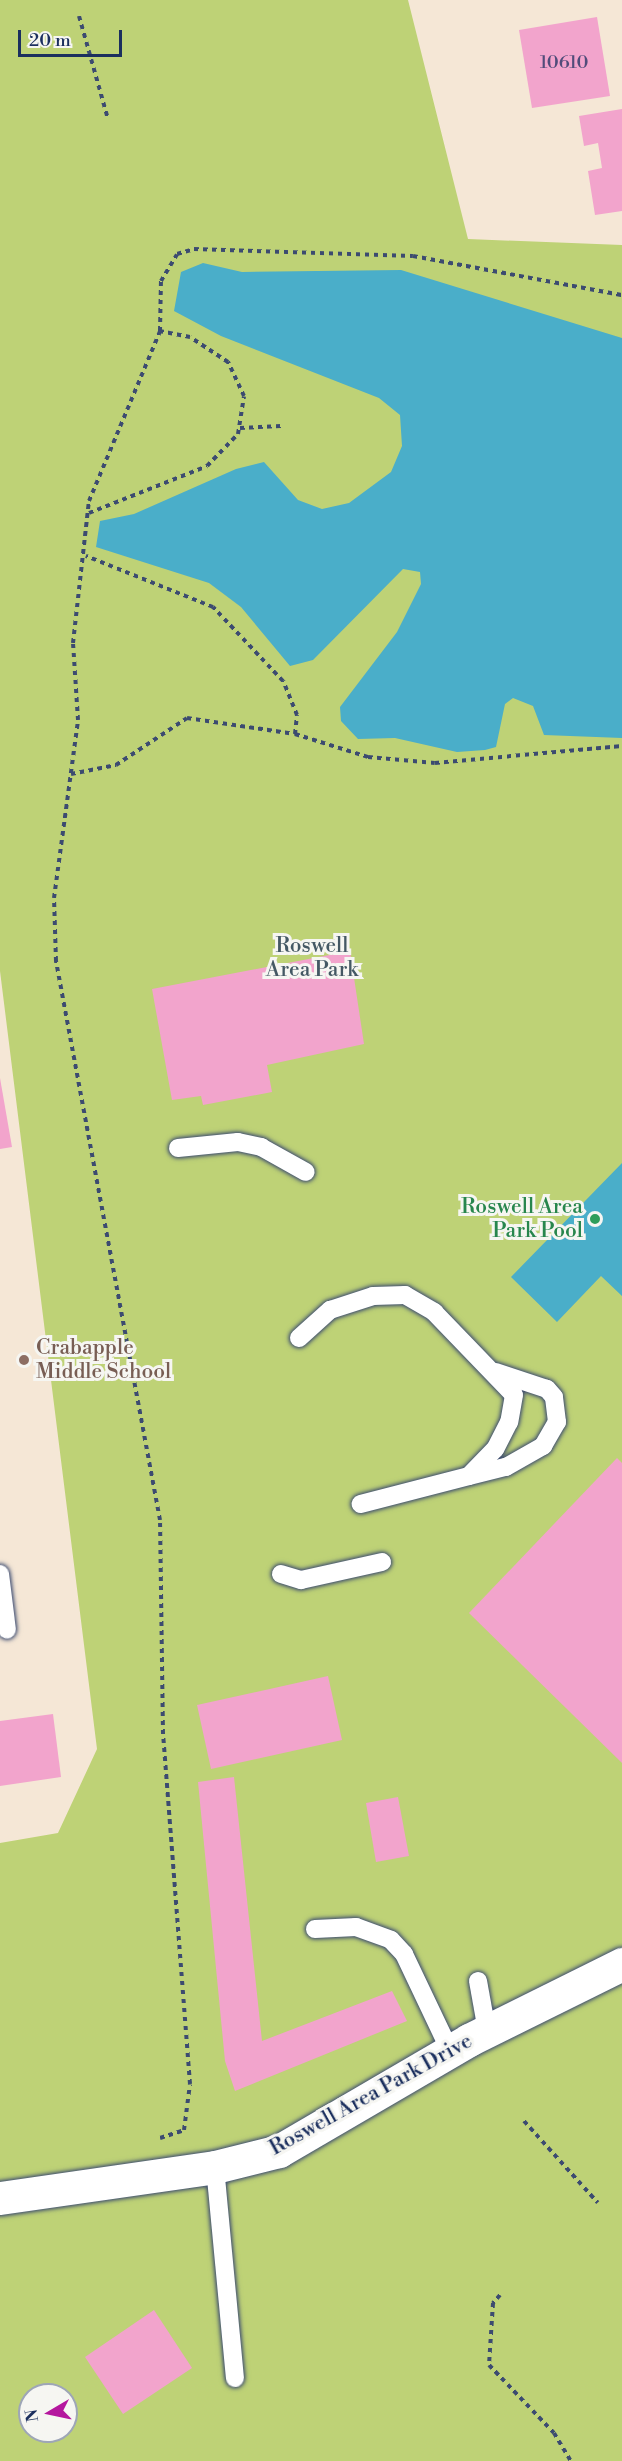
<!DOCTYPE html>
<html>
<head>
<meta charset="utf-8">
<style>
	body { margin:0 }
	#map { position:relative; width:622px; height:2461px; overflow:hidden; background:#f5e7d6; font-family:"Libre Bodoni",serif }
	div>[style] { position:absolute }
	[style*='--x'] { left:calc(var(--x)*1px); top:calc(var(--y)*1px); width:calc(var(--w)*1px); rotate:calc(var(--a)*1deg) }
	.green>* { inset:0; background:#bed276 }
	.water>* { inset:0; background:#4aaec9 }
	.building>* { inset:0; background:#f2a4cc }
	.path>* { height:4px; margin-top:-2px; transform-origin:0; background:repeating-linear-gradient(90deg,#3c4b70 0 4.5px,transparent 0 9px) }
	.roads { filter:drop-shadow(0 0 2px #3c4b70) drop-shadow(0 0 2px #3c4b70) }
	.service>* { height:18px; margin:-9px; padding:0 9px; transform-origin:9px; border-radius:9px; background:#fff }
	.minor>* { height:33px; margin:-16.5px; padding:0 16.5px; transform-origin:16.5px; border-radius:16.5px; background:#fff }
	.dots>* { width:16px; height:16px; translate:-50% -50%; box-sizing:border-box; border:3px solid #f6f6f2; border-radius:50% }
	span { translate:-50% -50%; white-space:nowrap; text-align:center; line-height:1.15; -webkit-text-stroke:6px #f6f6f2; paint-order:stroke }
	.number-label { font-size:18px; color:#514c7a }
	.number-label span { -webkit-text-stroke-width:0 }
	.park-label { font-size:21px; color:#445864 }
	.leisure-label { font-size:21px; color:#27864d }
	.right { translate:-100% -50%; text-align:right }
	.education-label { font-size:21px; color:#785e54 }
	.left { translate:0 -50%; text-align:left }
	.street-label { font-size:21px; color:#1b2f5e }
	.north { position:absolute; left:18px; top:2383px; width:60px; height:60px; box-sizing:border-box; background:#f6f6f2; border:2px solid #9ea6b7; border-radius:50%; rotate:261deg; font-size:16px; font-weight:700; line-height:24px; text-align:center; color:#1b2f5e }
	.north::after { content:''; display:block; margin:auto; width:21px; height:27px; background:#b5179e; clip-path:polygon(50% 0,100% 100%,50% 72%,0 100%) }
	.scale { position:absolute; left:18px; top:30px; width:104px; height:27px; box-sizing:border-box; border:3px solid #1b2f5e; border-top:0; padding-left:8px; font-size:18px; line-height:21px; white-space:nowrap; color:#1b2f5e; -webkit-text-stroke:4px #f6f6f2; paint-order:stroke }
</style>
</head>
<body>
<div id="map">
	<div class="green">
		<div style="clip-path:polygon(evenodd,0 0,408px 0,468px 239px,622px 245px,622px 2461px,0 2461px,0 1843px,58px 1833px,97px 1749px,0 971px,0 0,30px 2395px,66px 2395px,66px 2431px,30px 2431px,30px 2395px)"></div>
	</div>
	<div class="water">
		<div style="clip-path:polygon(203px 263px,242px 272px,401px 270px,622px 338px,622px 738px,544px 735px,533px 706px,513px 698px,505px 704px,496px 747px,485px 750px,457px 752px,395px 738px,358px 739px,341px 721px,340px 707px,397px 632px,421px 584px,420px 572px,403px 569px,313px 660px,290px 666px,241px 607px,209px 583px,96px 547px,100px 521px,134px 514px,236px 469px,264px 462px,298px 500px,322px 509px,349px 503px,391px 472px,402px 446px,400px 415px,379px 398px,221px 336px,174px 311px,181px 272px)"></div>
		<div style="clip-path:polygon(622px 1163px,622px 1296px,601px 1276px,557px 1322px,511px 1277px)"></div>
	</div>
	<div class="building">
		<div style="clip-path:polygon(597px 17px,610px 96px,532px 108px,519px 30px)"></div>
		<div style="clip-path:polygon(622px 109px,622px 211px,595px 215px,588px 171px,602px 168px,598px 143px,584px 146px,579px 116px)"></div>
		<div style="clip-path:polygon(350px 951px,364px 1044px,267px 1065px,272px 1092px,203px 1105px,201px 1096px,172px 1100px,152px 989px)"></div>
		<div style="clip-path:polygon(0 1078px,12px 1147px,0 1149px)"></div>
		<div style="clip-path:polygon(617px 1458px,622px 1463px,622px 1763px,469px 1613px)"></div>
		<div style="clip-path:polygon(328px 1676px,342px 1740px,211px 1769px,197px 1705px)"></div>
		<div style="clip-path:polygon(53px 1714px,61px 1777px,0 1786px,0 1721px)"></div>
		<div style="clip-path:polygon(234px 1777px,262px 2041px,392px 1991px,407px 2021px,235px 2091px,225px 2061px,198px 1782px)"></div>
		<div style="clip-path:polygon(398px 1797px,409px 1856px,376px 1862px,366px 1803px)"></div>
		<div style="clip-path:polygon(154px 2310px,192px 2368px,123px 2414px,85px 2357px)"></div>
	</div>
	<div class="path">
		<div style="--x:79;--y:16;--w:107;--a:74.3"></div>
		<div style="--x:240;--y:428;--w:41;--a:-2.8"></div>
		<div style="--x:89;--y:513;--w:127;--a:-21.7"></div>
		<div style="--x:207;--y:466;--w:45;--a:-45.9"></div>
		<div style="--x:238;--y:434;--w:38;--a:-81"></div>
		<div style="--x:244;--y:396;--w:38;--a:-115"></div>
		<div style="--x:228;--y:362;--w:45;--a:-146.7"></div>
		<div style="--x:190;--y:337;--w:31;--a:-169"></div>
		<div style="--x:295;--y:734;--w:77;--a:17.5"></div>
		<div style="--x:368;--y:757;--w:67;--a:5.1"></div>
		<div style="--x:435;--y:763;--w:188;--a:-5.2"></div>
		<div style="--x:71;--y:774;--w:46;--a:-11.3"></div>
		<div style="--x:116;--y:765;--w:85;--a:-33.5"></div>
		<div style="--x:187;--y:718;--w:109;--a:8.4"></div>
		<div style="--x:295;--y:734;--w:19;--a:-84"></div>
		<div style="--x:297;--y:715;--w:37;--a:-112"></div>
		<div style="--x:283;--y:681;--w:102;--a:-133.4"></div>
		<div style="--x:213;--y:607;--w:137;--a:-158.1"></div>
		<div style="--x:524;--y:2121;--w:110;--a:47.9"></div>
		<div style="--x:160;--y:2138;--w:25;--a:-18"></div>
		<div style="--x:184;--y:2130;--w:46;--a:-82.6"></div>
		<div style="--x:190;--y:2084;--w:351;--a:-94.4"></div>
		<div style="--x:163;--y:1734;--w:214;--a:-90.8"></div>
		<div style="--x:160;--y:1520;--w:569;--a:-100.54"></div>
		<div style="--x:56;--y:961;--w:63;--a:-91.8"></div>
		<div style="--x:54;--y:898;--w:180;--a:-82.3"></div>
		<div style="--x:78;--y:720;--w:77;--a:-93.7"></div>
		<div style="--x:73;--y:643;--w:143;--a:-83.6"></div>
		<div style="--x:89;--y:501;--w:184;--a:-67.3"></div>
		<div style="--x:160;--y:331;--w:50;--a:-88.9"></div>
		<div style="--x:161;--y:281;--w:31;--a:-59"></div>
		<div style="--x:177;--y:254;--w:18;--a:-16"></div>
		<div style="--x:194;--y:249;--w:219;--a:1.8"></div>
		<div style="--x:413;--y:256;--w:213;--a:10.6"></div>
		<div style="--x:500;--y:2295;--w:11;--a:131"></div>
		<div style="--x:493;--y:2303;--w:62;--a:93.7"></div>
		<div style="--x:489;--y:2365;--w:94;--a:46.3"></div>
		<div style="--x:554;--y:2433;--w:33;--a:59"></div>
	</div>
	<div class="roads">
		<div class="service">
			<div style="--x:178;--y:1148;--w:60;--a:-5.7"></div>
			<div style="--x:238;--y:1142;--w:24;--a:12"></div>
			<div style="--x:261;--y:1147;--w:51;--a:29.1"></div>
			<div style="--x:299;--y:1338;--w:42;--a:-42.1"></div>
			<div style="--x:330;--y:1310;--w:45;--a:-18"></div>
			<div style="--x:373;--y:1296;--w:32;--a:-2"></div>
			<div style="--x:405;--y:1295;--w:34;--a:30"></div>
			<div style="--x:434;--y:1312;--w:115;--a:46.1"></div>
			<div style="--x:514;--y:1395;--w:27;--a:100"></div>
			<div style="--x:509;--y:1422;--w:30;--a:117"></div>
			<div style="--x:495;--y:1449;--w:37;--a:134"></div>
			<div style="--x:469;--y:1476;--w:112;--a:165.5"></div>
			<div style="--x:469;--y:1476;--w:38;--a:-14"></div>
			<div style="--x:506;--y:1467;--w:43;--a:-29.6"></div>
			<div style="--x:543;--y:1446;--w:28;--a:-60"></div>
			<div style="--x:557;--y:1422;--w:25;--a:-97"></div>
			<div style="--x:554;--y:1397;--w:11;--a:-131"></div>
			<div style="--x:547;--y:1389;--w:54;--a:-161.6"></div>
			<div style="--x:0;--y:1574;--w:56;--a:82.9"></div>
			<div style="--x:281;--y:1574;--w:21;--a:17"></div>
			<div style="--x:301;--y:1580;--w:83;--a:-12.5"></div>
			<div style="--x:315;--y:1929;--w:41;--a:-2.8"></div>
			<div style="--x:356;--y:1927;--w:37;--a:20"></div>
			<div style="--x:391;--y:1940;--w:19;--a:47"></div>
			<div style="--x:404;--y:1954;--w:107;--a:64.6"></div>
			<div style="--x:478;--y:1981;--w:51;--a:79.8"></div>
			<div style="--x:215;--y:2167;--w:212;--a:84.6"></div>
		</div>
		<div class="minor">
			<div style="--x:0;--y:2198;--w:217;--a:-8.2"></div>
			<div style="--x:215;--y:2167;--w:66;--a:-14"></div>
			<div style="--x:279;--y:2151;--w:220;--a:-30.3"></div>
			<div style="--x:469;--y:2040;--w:171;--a:-26.4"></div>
		</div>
	</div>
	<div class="dots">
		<div style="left:595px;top:1219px;background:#2e9e5b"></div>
		<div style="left:24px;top:1360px;background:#8d6e63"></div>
	</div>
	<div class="number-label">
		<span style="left:564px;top:63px">10610</span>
	</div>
	<div class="park-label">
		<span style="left:312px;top:958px">Roswell<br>Area Park</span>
	</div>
	<div class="leisure-label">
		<span class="right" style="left:583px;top:1219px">Roswell Area<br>Park Pool</span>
	</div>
	<div class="education-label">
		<span class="left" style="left:36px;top:1360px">Crabapple<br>Middle School</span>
	</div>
	<div class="street-label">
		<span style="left:371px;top:2095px;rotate:-29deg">Roswell Area Park Drive</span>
	</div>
	<div class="north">N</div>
	<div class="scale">20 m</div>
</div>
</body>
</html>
